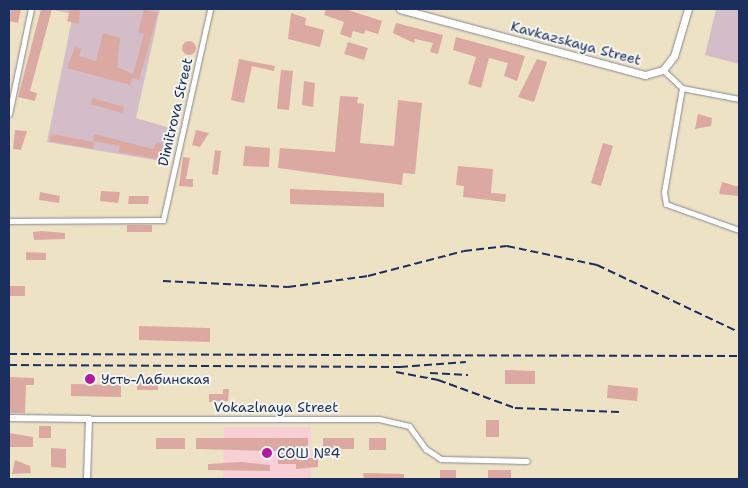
<!DOCTYPE html>
<html>
<head>
<meta charset="utf-8">
<style>
	body { margin:0 }
	#map { position:relative; width:748px; height:488px; overflow:hidden; background:#eee2c4; font-family:"Shantell Sans",sans-serif }
	div>[style] { position:absolute }
	[style*='--x'] { left:calc(var(--x)*1px); top:calc(var(--y)*1px); width:calc(var(--w)*1px); rotate:calc(var(--a)*1deg) }
	.built>* { inset:0; background:#f7cfd5 }
	.industrial>* { inset:0; background:#d2bdc8 }
	.building>* { inset:0; background:#dca8a2 }
	.round { border-radius:50% }
	.roads { filter:drop-shadow(0 0 1px #848891) drop-shadow(0 0 1px #848891) }
	.minor>* { height:5px; margin:-2.5px; padding:0 2.5px; transform-origin:2.5px; border-radius:2.5px; background:#fff }
	.tertiary>* { height:6px; margin:-3px; padding:0 3px; transform-origin:3px; border-radius:3px; background:#fff }
	.secondary>* { height:7px; margin:-3.5px; padding:0 3.5px; transform-origin:3.5px; border-radius:3.5px; background:#fff }
	.rail>* { height:2px; margin-top:-1px; transform-origin:0; background:repeating-linear-gradient(90deg,#1b2f5e 0 8px,transparent 0 12px) }
	.dots>* { width:14px; height:14px; translate:-50% -50%; box-sizing:border-box; border:2px solid #f6f6f2; border-radius:50% }
	span { translate:-50% -50%; white-space:nowrap; text-align:center; line-height:1.15; -webkit-text-stroke:4px #f6f6f2; paint-order:stroke }
	.street-label { font-size:14px; color:#1b2f5e }
	.poi-label { font-size:14px; color:#1b2f5e }
	.left { translate:0 -50%; text-align:left }
	.frame { position:absolute; inset:0; border:10px solid #1b2f5e; pointer-events:none }
</style>
</head>
<body>
<div id="map">
	<div class="built">
		<div style="clip-path:polygon(224px 427px,311px 427px,311px 479px,223px 479px)"></div>
	</div>
	<div class="industrial">
		<div style="clip-path:polygon(49px 9px,160px 9px,136px 118px,177px 130px,167px 162px,47px 142px,73px 14px)"></div>
		<div style="clip-path:polygon(716px 9px,739px 9px,739px 64px,705px 55px)"></div>
	</div>
	<div class="building">
		<div style="clip-path:polygon(11px 9px,21px 9px,18px 23px,9px 21px)"></div>
		<div style="clip-path:polygon(41px 9px,52px 9px,30px 91px,37px 93px,35px 101px,18px 97px)"></div>
		<div style="clip-path:polygon(70px 9px,80px 9px,79px 24px,67px 21px)"></div>
		<div style="clip-path:polygon(144px 9px,158px 13px,139px 80px,132px 78px,130px 85px,67px 68px,75px 47px,81px 49px,79px 56px,96px 61px,103px 33px,120px 38px,117px 67px,133px 74px,144px 34px,138px 32px)"></div>
		<div style="clip-path:polygon(326px 9px,345px 9px,382px 21px,378px 34px,365px 30px,364px 34px,353px 31px,351px 38px,340px 34px,344px 22px,324px 15px)"></div>
		<div style="clip-path:polygon(291px 13px,306px 18px,305px 25px,324px 30px,320px 47px,288px 39px)"></div>
		<div style="clip-path:polygon(396px 23px,443px 35px,438px 54px,430px 52px,433px 43px,415px 39px,414px 43px,393px 33px)"></div>
		<div style="clip-path:polygon(456px 37px,525px 56px,517px 81px,504px 76px,508px 63px,489px 58px,481px 88px,468px 84px,476px 57px,453px 50px)"></div>
		<div class="round" style="left:182px;top:41px;width:14px;height:14px"></div>
		<div style="clip-path:polygon(348px 42px,368px 48px,364px 60px,344px 54px)"></div>
		<div style="clip-path:polygon(239px 59px,275px 66px,274px 71px,252px 66px,244px 103px,231px 100px)"></div>
		<div style="clip-path:polygon(537px 59px,547px 62px,534px 102px,518px 97px)"></div>
		<div style="clip-path:polygon(281px 70px,293px 71px,289px 110px,277px 109px)"></div>
		<div style="clip-path:polygon(304px 81px,315px 83px,313px 107px,302px 105px)"></div>
		<div style="clip-path:polygon(340px 96px,358px 97px,357px 103px,364px 104px,360px 143px,394px 146px,398px 100px,422px 103px,415px 174px,403px 173px,402px 185px,278px 168px,280px 148px,335px 152px)"></div>
		<div style="clip-path:polygon(92px 98px,124px 107px,122px 113px,91px 104px)"></div>
		<div style="clip-path:polygon(698px 114px,712px 118px,711px 126px,695px 129px)"></div>
		<div style="clip-path:polygon(15px 130px,27px 131px,21px 150px,13px 149px)"></div>
		<div style="clip-path:polygon(196px 130px,209px 133px,200px 147px,192px 145px)"></div>
		<div style="clip-path:polygon(51px 134px,94px 142px,93px 149px,50px 141px)"></div>
		<div style="clip-path:polygon(94px 134px,153px 149px,157px 142px,162px 143px,163px 149px,169px 151px,167px 161px,119px 152px,120px 146px,93px 141px)"></div>
		<div style="clip-path:polygon(603px 143px,613px 146px,601px 186px,591px 183px)"></div>
		<div style="clip-path:polygon(245px 146px,270px 148px,269px 167px,243px 166px)"></div>
		<div style="clip-path:polygon(215px 150px,221px 151px,218px 175px,212px 174px)"></div>
		<div style="clip-path:polygon(183px 157px,190px 158px,186px 179px,193px 179px,193px 187px,179px 186px)"></div>
		<div style="clip-path:polygon(458px 166px,493px 169px,491px 193px,506px 194px,505px 202px,463px 197px,464px 186px,456px 185px)"></div>
		<div style="clip-path:polygon(722px 182px,739px 187px,739px 196px,719px 194px)"></div>
		<div style="clip-path:polygon(290px 189px,384px 193px,384px 207px,290px 204px)"></div>
		<div style="clip-path:polygon(101px 191px,120px 192px,118px 203px,100px 201px)"></div>
		<div style="clip-path:polygon(40px 192px,60px 196px,59px 203px,39px 200px)"></div>
		<div style="clip-path:polygon(129px 196px,149px 196px,148px 204px,128px 204px)"></div>
		<div style="clip-path:polygon(127px 225px,152px 225px,152px 232px,127px 232px)"></div>
		<div style="clip-path:polygon(42px 231px,65px 233px,65px 239px,34px 240px,33px 232px)"></div>
		<div style="clip-path:polygon(26px 252px,46px 253px,46px 260px,26px 260px)"></div>
		<div style="clip-path:polygon(9px 286px,25px 286px,25px 296px,9px 296px)"></div>
		<div style="clip-path:polygon(139px 326px,210px 328px,210px 342px,139px 340px)"></div>
		<div style="clip-path:polygon(505px 370px,535px 371px,535px 384px,505px 384px)"></div>
		<div style="clip-path:polygon(9px 377px,34px 378px,34px 385px,26px 385px,25px 413px,9px 413px)"></div>
		<div style="clip-path:polygon(192px 377px,209px 377px,209px 385px,192px 384px)"></div>
		<div style="clip-path:polygon(137px 382px,158px 382px,158px 390px,137px 390px)"></div>
		<div style="clip-path:polygon(71px 384px,121px 385px,121px 397px,71px 396px)"></div>
		<div style="clip-path:polygon(608px 385px,638px 388px,637px 401px,607px 398px)"></div>
		<div style="clip-path:polygon(223px 389px,229px 389px,228px 401px,209px 402px,209px 394px,223px 394px)"></div>
		<div style="clip-path:polygon(486px 420px,499px 420px,499px 437px,486px 437px)"></div>
		<div style="clip-path:polygon(39px 426px,51px 426px,51px 438px,39px 438px)"></div>
		<div style="clip-path:polygon(9px 433px,33px 437px,33px 447px,9px 447px)"></div>
		<div style="clip-path:polygon(156px 438px,185px 438px,185px 449px,156px 449px)"></div>
		<div style="clip-path:polygon(196px 438px,308px 438px,308px 458px,318px 458px,318px 467px,296px 469px,296px 464px,278px 464px,278px 451px,196px 449px)"></div>
		<div style="clip-path:polygon(323px 438px,354px 438px,354px 449px,323px 449px)"></div>
		<div style="clip-path:polygon(369px 438px,386px 438px,386px 450px,369px 450px)"></div>
		<div style="clip-path:polygon(51px 448px,66px 449px,66px 468px,51px 467px)"></div>
		<div style="clip-path:polygon(15px 460px,30px 466px,31px 473px,12px 474px)"></div>
		<div style="clip-path:polygon(241px 462px,270px 465px,270px 471px,208px 470px,208px 464px)"></div>
		<div style="clip-path:polygon(440px 470px,456px 470px,456px 479px,440px 479px)"></div>
		<div style="clip-path:polygon(488px 470px,511px 470px,511px 479px,488px 479px)"></div>
		<div style="clip-path:polygon(363px 473px,404px 474px,404px 479px,364px 478px)"></div>
	</div>
	<div class="roads">
		<div class="minor">
			<div style="--x:663;--y:70;--w:26;--a:43"></div>
			<div style="--x:682;--y:88;--w:58;--a:10.9"></div>
			<div style="--x:682;--y:88;--w:106;--a:99.8"></div>
			<div style="--x:664;--y:192;--w:12;--a:81"></div>
			<div style="--x:666;--y:204;--w:77;--a:19.6"></div>
			<div style="--x:9;--y:114;--w:107;--a:-78.2"></div>
			<div style="--x:9;--y:221;--w:154;--a:-0.4"></div>
			<div style="--x:163;--y:220;--w:216;--a:-77.4"></div>
			<div style="--x:89;--y:419;--w:290;--a:0"></div>
			<div style="--x:379;--y:419;--w:31;--a:13"></div>
			<div style="--x:409;--y:426;--w:29;--a:54"></div>
			<div style="--x:426;--y:449;--w:18;--a:34"></div>
			<div style="--x:441;--y:459;--w:86;--a:1.3"></div>
		</div>
		<div class="tertiary">
			<div style="--x:9;--y:418;--w:80;--a:0.7"></div>
			<div style="--x:89;--y:419;--w:60;--a:91.9"></div>
		</div>
		<div class="secondary">
			<div style="--x:400;--y:9;--w:254;--a:15.1"></div>
			<div style="--x:645;--y:75;--w:19;--a:-16"></div>
			<div style="--x:663;--y:70;--w:18;--a:-52"></div>
			<div style="--x:674;--y:56;--w:49;--a:-73.4"></div>
		</div>
	</div>
	<div class="rail">
		<div style="--x:163;--y:281;--w:125;--a:2.7"></div>
		<div style="--x:288;--y:287;--w:81;--a:-7.8"></div>
		<div style="--x:368;--y:276;--w:99;--a:-14.6"></div>
		<div style="--x:464;--y:251;--w:43;--a:-6.6"></div>
		<div style="--x:507;--y:246;--w:92;--a:11.9"></div>
		<div style="--x:597;--y:265;--w:157;--a:25.3"></div>
		<div style="--x:9;--y:354;--w:730;--a:0.16"></div>
		<div style="--x:9;--y:365;--w:391;--a:0.3"></div>
		<div style="--x:400;--y:367;--w:66;--a:-4.3"></div>
		<div style="--x:396;--y:372;--w:43;--a:10.8"></div>
		<div style="--x:438;--y:380;--w:82;--a:20"></div>
		<div style="--x:515;--y:408;--w:104;--a:2.2"></div>
		<div style="--x:430;--y:373;--w:38;--a:3"></div>
	</div>
	<div class="dots">
		<div style="left:90px;top:379px;background:#b5179e"></div>
		<div style="left:267px;top:453px;background:#b5179e"></div>
	</div>
	<div class="street-label">
		<span style="left:576px;top:43px;rotate:15deg">Kavkazskaya Street</span>
		<span style="left:175px;top:112px;rotate:-77deg">Dimitrova Street</span>
		<span style="left:276px;top:407px">Vokazlnaya Street</span>
	</div>
	<div class="poi-label">
		<span class="left" style="left:101px;top:379px">Усть-Лабинская</span>
		<span class="left" style="left:277px;top:453px">СОШ №4</span>
	</div>
	<div class="frame"></div>
</div>
</body>
</html>
